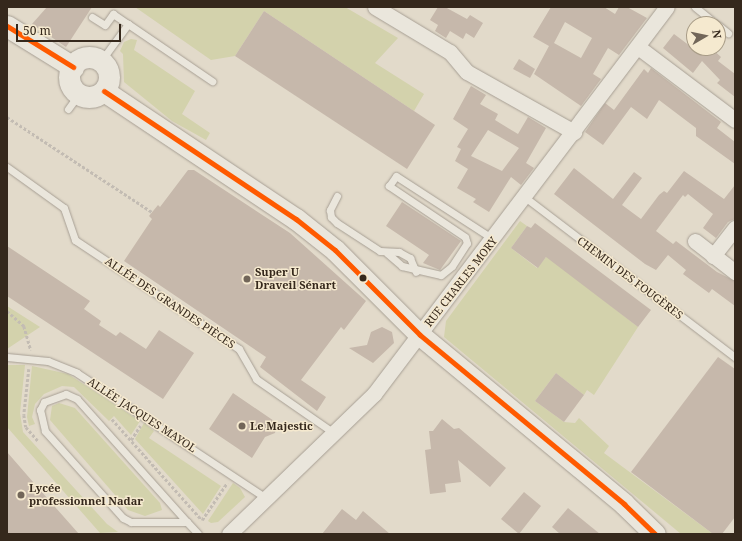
<!DOCTYPE html>
<html>
<head>
<meta charset="utf-8">
<style>
	body { margin:0 }
	#map { position:relative; width:742px; height:541px; overflow:hidden; background:#e2daca; font-family:"Noto Serif",serif }
	div>[style] { position:absolute }
	[style*='--x'] { left:calc(var(--x)*1px); top:calc(var(--y)*1px); width:calc(var(--w)*1px); rotate:calc(var(--a)*1deg) }
	.green>* { inset:0; background:#d3d2ac }
	.building>* { inset:0; background:#c6b8ab }
	.path>* { height:2.5px; margin-top:-1.25px; transform-origin:0; background:repeating-linear-gradient(90deg,#c3bcb3 0 3px,transparent 0 5px) }
	.roads { filter:drop-shadow(0 0 1px #a79f94) drop-shadow(0 0 1px #a79f94) }
	.lane>* { height:7px; margin:-3.5px; padding:0 3.5px; transform-origin:3.5px; border-radius:3.5px; background:#eae6dc }
	.street>* { height:15px; margin:-7.5px; padding:0 7.5px; transform-origin:7.5px; border-radius:7.5px; background:#eae6dc }
	.secondary>* { height:21px; margin:-10.5px; padding:0 10.5px; transform-origin:10.5px; border-radius:10.5px; background:#eae6dc }
	.secondary>.ring { margin:-10.5px; padding:0; box-sizing:content-box; background:none; border:21px solid #eae6dc; border-radius:50% }
	.bus-1>* { height:5px; margin:-2.5px; padding:0 2.5px; transform-origin:2.5px; border-radius:2.5px; background:#ff5a00 }
	.dots>* { width:11px; height:11px; translate:-50% -50%; box-sizing:border-box; border:2px solid #f5e9cf; border-radius:50% }
	span { translate:-50% -50%; white-space:nowrap; text-align:center; line-height:1.15; -webkit-text-stroke:3px #f5e9cf; paint-order:stroke }
	.poi-label { font-size:11px; color:#35281c; font-weight:700 }
	.left { translate:0 -50%; text-align:left }
	.street-label { font-size:11px; color:#35281c }
	.frame { position:absolute; inset:0; border:8px solid #35281c; pointer-events:none }
	.north { position:absolute; left:686px; top:16px; width:40px; height:40px; box-sizing:border-box; background:#f5e9cf; border:1px solid #a89c87; border-radius:50%; rotate:81deg; font-size:11px; font-weight:700; line-height:16px; text-align:center; color:#35281c }
	.north::after { content:''; display:block; margin:auto; width:14px; height:18px; background:#726659; clip-path:polygon(50% 0,100% 100%,50% 72%,0 100%) }
	.scale { position:absolute; left:16px; top:24px; width:105px; height:18px; box-sizing:border-box; border:2px solid #35281c; border-top:0; padding-left:5px; font-size:12px; line-height:14px; white-space:nowrap; color:#35281c; -webkit-text-stroke:3px #f5e9cf; paint-order:stroke }
</style>
</head>
<body>
<div id="map">
	<div class="green">
		<div style="clip-path:polygon(135px 7px,345px 7px,398px 38px,375px 63px,424px 94px,414px 111px,264px 11px,235px 56px,211px 60px)"></div>
		<div style="clip-path:polygon(131px 39px,137px 40px,134px 50px,195px 91px,182px 114px,210px 133px,206px 140px,172px 121px,124px 82px,123px 54px,120px 51px,124px 42px)"></div>
		<div style="clip-path:polygon(520px 221px,527px 226px,511px 248px,537px 268px,547px 256px,638px 327px,594px 395px,587px 390px,584px 395px,556px 373px,535px 401px,564px 422px,575px 423px,579px 418px,609px 446px,604px 453px,713px 534px,681px 534px,444px 337px,446px 321px)"></div>
		<div style="clip-path:polygon(7px 306px,40px 327px,7px 349px)"></div>
		<div style="clip-path:polygon(7px 365px,25px 365px,20px 413px,23px 432px,107px 524px,118px 532px,100px 533px,7px 427px)"></div>
		<div style="clip-path:polygon(32px 366px,68px 374px,140px 421px,131px 435px,114px 416px,109px 421px,74px 387px,62px 386px,44px 394px,35px 404px,32px 417px,35px 424px,29px 426px,27px 417px)"></div>
		<div style="clip-path:polygon(59px 403px,75px 408px,160px 503px,162px 510px,145px 516px,128px 510px,50px 420px,52px 406px)"></div>
		<div style="clip-path:polygon(144px 423px,154px 431px,149px 438px,221px 486px,203px 514px,135px 439px)"></div>
		<div style="clip-path:polygon(233px 483px,240px 488px,245px 497px,218px 522px,211px 523px,208px 521px)"></div>
	</div>
	<div class="building">
		<div style="clip-path:polygon(47px 7px,92px 7px,66px 47px,32px 24px)"></div>
		<div style="clip-path:polygon(438px 7px,445px 7px,467px 19px,470px 15px,483px 23px,474px 38px,466px 33px,463px 39px,450px 31px,446px 38px,435px 31px,438px 25px,430px 20px)"></div>
		<div style="clip-path:polygon(evenodd,551px 7px,604px 7px,615px 14px,619px 7px,627px 7px,647px 18px,619px 55px,608px 48px,593px 74px,601px 79px,581px 106px,534px 74px,549px 46px,533px 37px,551px 7px,565px 22px,592px 38px,581px 58px,554px 43px,565px 22px)"></div>
		<div style="clip-path:polygon(264px 11px,435px 125px,407px 169px,235px 56px)"></div>
		<div style="clip-path:polygon(674px 34px,690px 46px,693px 42px,694px 48px,711px 48px,721px 57px,718px 61px,735px 74px,735px 97px,717px 83px,720px 80px,702px 61px,693px 73px,663px 48px)"></div>
		<div style="clip-path:polygon(519px 59px,535px 69px,530px 78px,513px 69px)"></div>
		<div style="clip-path:polygon(651px 68px,721px 122px,717px 128px,735px 142px,735px 164px,696px 136px,696px 128px,659px 100px,647px 119px,631px 107px,603px 145px,585px 132px,605px 103px,614px 110px,644px 69px,648px 73px)"></div>
		<div style="clip-path:polygon(evenodd,471px 86px,486px 95px,480px 104px,498px 114px,495px 120px,518px 134px,528px 117px,546px 128px,526px 163px,534px 168px,521px 185px,511px 177px,489px 212px,473px 202px,476px 199px,457px 188px,468px 169px,455px 161px,461px 149px,457px 147px,468px 129px,453px 119px,471px 86px,488px 130px,519px 148px,502px 171px,471px 156px,488px 130px)"></div>
		<div style="clip-path:polygon(574px 168px,613px 199px,634px 172px,642px 178px,622px 205px,641px 219px,659px 195px,664px 191px,667px 193px,684px 171px,724px 199px,735px 185px,735px 219px,728px 222px,716px 238px,703px 228px,713px 214px,688px 194px,685px 197px,683px 195px,656px 231px,673px 244px,676px 241px,717px 272px,735px 281px,735px 306px,712px 289px,709px 293px,683px 274px,686px 270px,668px 255px,656px 270px,645px 264px,554px 194px)"></div>
		<div style="clip-path:polygon(188px 170px,194px 170px,290px 233px,366px 301px,344px 330px,341px 327px,301px 380px,326px 397px,317px 411px,260px 367px,266px 357px,124px 261px,152px 219px,149px 216px,158px 205px,160px 207px)"></div>
		<div style="clip-path:polygon(402px 202px,461px 241px,440px 270px,423px 263px,429px 255px,386px 226px)"></div>
		<div style="clip-path:polygon(535px 223px,651px 310px,638px 327px,546px 257px,538px 268px,511px 248px,527px 226px,531px 228px)"></div>
		<div style="clip-path:polygon(7px 246px,90px 301px,84px 309px,101px 321px,99px 325px,116px 336px,120px 332px,146px 349px,159px 330px,194px 353px,163px 399px,7px 296px)"></div>
		<div style="clip-path:polygon(382px 327px,392px 332px,394px 343px,373px 363px,349px 348px,367px 345px,371px 332px)"></div>
		<div style="clip-path:polygon(718px 357px,735px 369px,735px 517px,722px 534px,713px 534px,631px 472px)"></div>
		<div style="clip-path:polygon(556px 373px,584px 395px,564px 422px,535px 401px)"></div>
		<div style="clip-path:polygon(233px 393px,277px 423px,275px 433px,265px 437px,252px 458px,209px 429px)"></div>
		<div style="clip-path:polygon(442px 419px,454px 429px,459px 428px,506px 468px,490px 487px,458px 460px,461px 482px,445px 484px,446px 492px,430px 494px,425px 450px,431px 449px,429px 431px,433px 431px)"></div>
		<div style="clip-path:polygon(7px 452px,40px 490px,79px 534px,7px 534px)"></div>
		<div style="clip-path:polygon(524px 492px,541px 506px,519px 534px,501px 519px)"></div>
		<div style="clip-path:polygon(568px 508px,600px 534px,560px 534px,552px 527px)"></div>
		<div style="clip-path:polygon(342px 509px,356px 520px,363px 511px,390px 534px,322px 534px)"></div>
	</div>
	<div class="path">
		<div style="--x:7;--y:117;--w:173;--a:33.2"></div>
		<div style="--x:7;--y:311;--w:23;--a:41"></div>
		<div style="--x:24;--y:326;--w:25;--a:74"></div>
		<div style="--x:29;--y:369;--w:46;--a:96.2"></div>
		<div style="--x:24;--y:415;--w:12;--a:81"></div>
		<div style="--x:26;--y:427;--w:18;--a:49"></div>
		<div style="--x:112;--y:419;--w:135;--a:48.3"></div>
		<div style="--x:131;--y:440;--w:17;--a:-57"></div>
		<div style="--x:202;--y:520;--w:45;--a:-56"></div>
	</div>
	<div class="roads">
		<div class="lane">
			<div style="--x:695;--y:7;--w:27;--a:39"></div>
			<div style="--x:92;--y:17;--w:15;--a:32"></div>
			<div style="--x:105;--y:25;--w:14;--a:-54"></div>
			<div style="--x:113;--y:14;--w:18;--a:34"></div>
			<div style="--x:718;--y:25;--w:13;--a:39"></div>
			<div style="--x:101;--y:61;--w:46;--a:-53.9"></div>
			<div style="--x:128;--y:24;--w:102;--a:34.2"></div>
			<div style="--x:68;--y:109;--w:19;--a:-54"></div>
			<div style="--x:7;--y:167;--w:70;--a:35.7"></div>
			<div style="--x:64;--y:208;--w:34;--a:71"></div>
			<div style="--x:75;--y:240;--w:197;--a:33.6"></div>
			<div style="--x:239;--y:349;--w:34;--a:60"></div>
			<div style="--x:256;--y:379;--w:95;--a:34.7"></div>
			<div style="--x:337;--y:196;--w:16;--a:117"></div>
			<div style="--x:330;--y:210;--w:7;--a:82"></div>
			<div style="--x:331;--y:217;--w:8;--a:45"></div>
			<div style="--x:337;--y:223;--w:51;--a:33.1"></div>
			<div style="--x:380;--y:251;--w:19;--a:3"></div>
			<div style="--x:399;--y:252;--w:13;--a:29"></div>
			<div style="--x:410;--y:258;--w:15;--a:67"></div>
			<div style="--x:526;--y:198;--w:263;--a:37.3"></div>
			<div style="--x:387;--y:253;--w:20;--a:41"></div>
			<div style="--x:402;--y:266;--w:40;--a:13"></div>
			<div style="--x:441;--y:275;--w:14;--a:-39"></div>
			<div style="--x:452;--y:266;--w:27;--a:-57"></div>
			<div style="--x:467;--y:243;--w:6;--a:-108"></div>
			<div style="--x:465;--y:237;--w:92;--a:-146.1"></div>
			<div style="--x:389;--y:186;--w:12;--a:-55"></div>
			<div style="--x:396;--y:176;--w:116;--a:33"></div>
			<div style="--x:7;--y:357;--w:41;--a:5.6"></div>
			<div style="--x:48;--y:361;--w:31;--a:22"></div>
			<div style="--x:77;--y:373;--w:227;--a:33.5"></div>
			<div style="--x:187;--y:522;--w:56;--a:180"></div>
			<div style="--x:131;--y:522;--w:9;--a:-153"></div>
			<div style="--x:123;--y:518;--w:117;--a:-131.9"></div>
			<div style="--x:45;--y:431;--w:22;--a:-103"></div>
			<div style="--x:40;--y:410;--w:9;--a:-63"></div>
			<div style="--x:44;--y:402;--w:23;--a:-20"></div>
			<div style="--x:66;--y:394;--w:12;--a:24"></div>
			<div style="--x:77;--y:399;--w:165;--a:48.2"></div>
			<div style="--x:187;--y:522;--w:16;--a:47"></div>
		</div>
		<div class="street">
			<div style="--x:375;--y:7;--w:87;--a:31"></div>
			<div style="--x:450;--y:52;--w:26;--a:50"></div>
			<div style="--x:467;--y:72;--w:123;--a:29.3"></div>
			<div style="--x:638;--y:47;--w:121;--a:37"></div>
			<div style="--x:695;--y:241;--w:51;--a:37.8"></div>
			<div style="--x:713;--y:256;--w:36;--a:-52"></div>
			<div style="--x:229;--y:534;--w:202;--a:-44"></div>
			<div style="--x:374;--y:394;--w:485;--a:-52.9"></div>
		</div>
		<div class="secondary">
			<div style="--x:7;--y:26;--w:78;--a:31.8"></div>
			<div class="ring" style="left:69px;top:57px;width:19px;height:19px"></div>
			<div style="--x:104;--y:91;--w:231;--a:33.7"></div>
			<div style="--x:296;--y:219;--w:50;--a:38.5"></div>
			<div style="--x:335;--y:250;--w:120;--a:45"></div>
			<div style="--x:420;--y:335;--w:265;--a:39.6"></div>
			<div style="--x:624;--y:504;--w:43;--a:44.1"></div>
		</div>
	</div>
	<div class="bus-1">
		<div style="--x:7;--y:26;--w:78;--a:31.8"></div>
		<div style="--x:104;--y:91;--w:231;--a:33.7"></div>
		<div style="--x:296;--y:219;--w:50;--a:38.5"></div>
		<div style="--x:335;--y:250;--w:120;--a:45"></div>
		<div style="--x:420;--y:335;--w:265;--a:39.6"></div>
		<div style="--x:624;--y:504;--w:43;--a:44.1"></div>
	</div>
	<div class="dots">
		<div style="left:363px;top:278px;background:#35281c"></div>
		<div style="left:247px;top:279px;background:#726659"></div>
		<div style="left:242px;top:426px;background:#726659"></div>
		<div style="left:21px;top:495px;background:#726659"></div>
	</div>
	<div class="poi-label">
		<span class="left" style="left:255px;top:279px">Super U<br>Draveil Sénart</span>
		<span class="left" style="left:250px;top:426px">Le Majestic</span>
		<span class="left" style="left:29px;top:495px">Lycée<br>professionnel Nadar</span>
	</div>
	<div class="street-label">
		<span style="left:630px;top:278px;rotate:37deg">CHEMIN DES FOUGÈRES</span>
		<span style="left:461px;top:282px;rotate:-52deg">RUE CHARLES MORY</span>
		<span style="left:170px;top:303px;rotate:34deg">ALLÉE DES GRANDES PIÈCES</span>
		<span style="left:142px;top:415px;rotate:33deg">ALLÉE JACQUES MAYOL</span>
	</div>
	<div class="frame"></div>
	<div class="north">N</div>
	<div class="scale">50 m</div>
</div>
</body>
</html>
